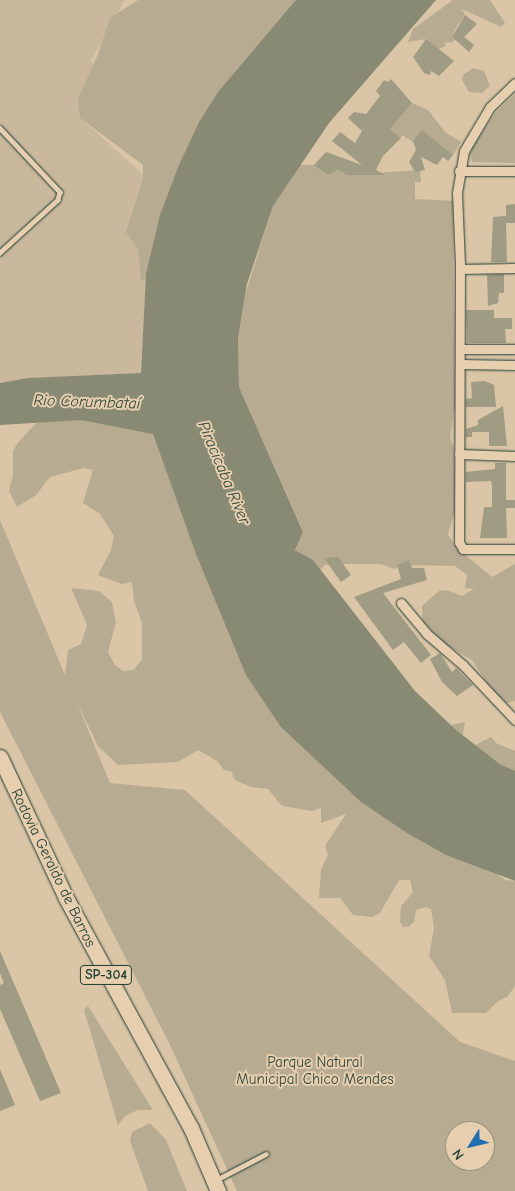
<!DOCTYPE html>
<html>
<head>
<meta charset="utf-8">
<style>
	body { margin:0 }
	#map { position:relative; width:515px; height:1191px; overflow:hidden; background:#dac5a7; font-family:"Comic Neue",sans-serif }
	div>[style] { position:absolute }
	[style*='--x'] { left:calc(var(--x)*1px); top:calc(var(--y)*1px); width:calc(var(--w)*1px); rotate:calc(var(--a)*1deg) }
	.built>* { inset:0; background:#c9b89c }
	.green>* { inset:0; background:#b7ac92 }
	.water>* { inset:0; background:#888a74 }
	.building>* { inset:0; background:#a09b83 }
	.roads { filter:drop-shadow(0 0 1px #1f3d34) drop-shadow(0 0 1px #1f3d34) }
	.service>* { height:4.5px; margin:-2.25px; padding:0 2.25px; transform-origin:2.25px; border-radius:2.25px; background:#e6ceae }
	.minor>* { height:9px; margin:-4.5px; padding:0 4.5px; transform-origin:4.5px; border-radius:4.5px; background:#e6ceae }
	.trunk>* { height:15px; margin:-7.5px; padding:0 7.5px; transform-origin:7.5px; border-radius:7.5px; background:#e6ceae }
	span { translate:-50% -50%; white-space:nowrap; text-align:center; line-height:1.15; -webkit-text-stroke:4px #e6ceae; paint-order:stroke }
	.shield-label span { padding:1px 4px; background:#e6ceae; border:1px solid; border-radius:4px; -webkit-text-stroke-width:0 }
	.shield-label { font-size:14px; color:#1f3d34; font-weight:700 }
	.street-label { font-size:15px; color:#1f3d34 }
	.park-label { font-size:15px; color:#2e483d }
	.water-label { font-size:16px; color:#2a453a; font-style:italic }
	.north { position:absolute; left:445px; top:1121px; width:50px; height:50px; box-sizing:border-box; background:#e6ceae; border:1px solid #96947d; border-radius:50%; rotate:234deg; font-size:14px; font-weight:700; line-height:20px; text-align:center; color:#1f3d34 }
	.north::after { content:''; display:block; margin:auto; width:18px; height:22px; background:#1f6fb2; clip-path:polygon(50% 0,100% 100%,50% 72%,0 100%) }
</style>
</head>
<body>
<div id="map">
	<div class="built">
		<div style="clip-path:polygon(0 0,125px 0,91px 61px,113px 95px,86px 123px,167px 196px,146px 274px,141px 373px,29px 378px,0 383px)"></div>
	</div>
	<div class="green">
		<div style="clip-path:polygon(138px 0,320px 0,151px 276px,141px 281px,138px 249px,126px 232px,143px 179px,143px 165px,80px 118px,78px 99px,98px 54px,110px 18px)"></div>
		<div style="clip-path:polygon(453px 0,490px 0,505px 23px,501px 27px,462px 9px,465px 15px,455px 29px,452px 37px,455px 40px,451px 43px,445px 42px,446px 46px,438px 49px,426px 39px,408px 42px,413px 29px)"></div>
		<div style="clip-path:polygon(473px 68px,484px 71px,490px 86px,482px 93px,469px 92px,462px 80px,463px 75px)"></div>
		<div style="clip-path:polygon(515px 94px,515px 163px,472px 162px,470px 150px,495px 113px)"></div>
		<div style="clip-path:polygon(412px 103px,428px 110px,445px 132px,461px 142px,453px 155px,422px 131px,413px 142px,402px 135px,401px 138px,390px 129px)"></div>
		<div style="clip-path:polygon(300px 165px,314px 165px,327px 175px,338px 170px,347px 175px,420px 170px,421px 182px,415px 182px,415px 199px,453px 201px,455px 405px,450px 438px,454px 447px,456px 505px,448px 535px,457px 548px,492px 577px,515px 564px,515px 701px,502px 704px,488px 691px,487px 683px,472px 660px,443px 643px,422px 620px,422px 606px,439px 591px,446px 590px,462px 596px,474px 589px,465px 588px,467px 575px,455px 566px,400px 565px,395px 569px,380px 564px,343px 564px,325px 565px,320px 570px,313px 560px,295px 550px,303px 531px,239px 387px,238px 338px,246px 292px,273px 206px)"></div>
		<div style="clip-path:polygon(evenodd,69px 413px,155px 431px,473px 855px,505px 880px,515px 881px,515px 986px,507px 997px,498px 1001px,486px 1013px,452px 1013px,445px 980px,429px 956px,434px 928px,431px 909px,426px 907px,416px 910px,414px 922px,408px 927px,403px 927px,400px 922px,401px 906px,413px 892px,410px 880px,399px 880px,380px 913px,372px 917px,353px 915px,340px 898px,319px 898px,321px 869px,328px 855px,325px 846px,346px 814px,321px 823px,321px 808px,312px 811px,282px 806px,268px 789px,251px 787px,235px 780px,231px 771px,224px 770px,217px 761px,198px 750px,178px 762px,118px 765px,98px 746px,77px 703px,110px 783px,185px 790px,460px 1042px,515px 1061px,515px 1191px,237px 1191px,169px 1043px,0 712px,0 520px,65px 675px,68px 650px,81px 644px,87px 625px,71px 588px,99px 591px,112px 602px,116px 622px,108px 652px,115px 665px,123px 671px,134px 670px,142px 659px,142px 623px,134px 601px,132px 582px,122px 584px,98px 575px,111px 550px,114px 536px,100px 514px,83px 503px,93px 470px,84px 468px,50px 477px,36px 495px,17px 507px,9px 491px,13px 475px,13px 451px,17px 444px,35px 424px,69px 413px,455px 1131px,485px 1131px,485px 1161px,455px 1161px,455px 1131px)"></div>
		<div style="clip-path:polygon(428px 717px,446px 726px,465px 722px,462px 740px,471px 747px,491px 737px,496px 743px,515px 751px,515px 786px,497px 780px,438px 738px,428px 725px)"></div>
		<div style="clip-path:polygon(88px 1006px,153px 1110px,138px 1110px,125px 1116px,118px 1125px,84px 1010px)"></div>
		<div style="clip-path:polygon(150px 1123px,166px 1140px,187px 1191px,148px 1191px,130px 1141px,132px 1132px)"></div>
	</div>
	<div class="water">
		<div style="clip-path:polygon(296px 0,436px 0,329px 123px,273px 206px,247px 284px,238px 338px,239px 387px,303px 532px,295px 550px,313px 560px,415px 691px,456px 730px,501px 765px,515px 771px,515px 881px,446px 855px,407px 833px,361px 802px,281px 727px,246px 675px,196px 554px,153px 434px,81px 420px,0 425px,0 383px,28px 378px,141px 373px,146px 274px,160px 215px,179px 165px,199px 122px,218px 92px)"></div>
	</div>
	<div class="building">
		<div style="clip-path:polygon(465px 15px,477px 24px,464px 37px,474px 45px,469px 52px,452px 37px)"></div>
		<div style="clip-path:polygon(426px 39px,454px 61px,439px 76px,431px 71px,430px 75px,424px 73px,413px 57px)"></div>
		<div style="clip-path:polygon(391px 79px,412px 103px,390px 129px,401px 138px,383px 156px,376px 170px,385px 175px,347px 175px,338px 170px,327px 175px,314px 165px,326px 152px,362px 165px,332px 141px,340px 132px,355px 143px,362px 131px,348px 118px,354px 112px,366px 114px,380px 96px,376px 91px,384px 80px,388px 82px)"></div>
		<div style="clip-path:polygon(422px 130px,453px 155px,448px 161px,443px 157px,437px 165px,421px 157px,425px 170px,415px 172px,409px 162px,416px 150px,413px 141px)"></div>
		<div style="clip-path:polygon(515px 204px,515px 223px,506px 223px,507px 262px,491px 262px,493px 217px,506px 216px,506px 205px)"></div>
		<div style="clip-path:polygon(504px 274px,504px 293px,499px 293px,498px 303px,488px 306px,487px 275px)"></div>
		<div style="clip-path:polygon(466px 310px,494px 310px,494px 318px,512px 318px,512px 329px,505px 329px,506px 343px,467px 343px)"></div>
		<div style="clip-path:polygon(485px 381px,494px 385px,496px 407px,466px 407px,466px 399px,472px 398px,471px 382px)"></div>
		<div style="clip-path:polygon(503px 406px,507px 446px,489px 446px,489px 432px,472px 432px,472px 437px,466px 437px,466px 429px,478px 425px,478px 420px)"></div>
		<div style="clip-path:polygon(495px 463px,506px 463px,506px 500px,515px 500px,515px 508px,506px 508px,507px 538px,480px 538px,484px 507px,492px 507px,492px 486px,491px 481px,466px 482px,466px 472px,495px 469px)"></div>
		<div style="clip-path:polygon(338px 557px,351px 575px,341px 582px,324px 558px)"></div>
		<div style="clip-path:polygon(409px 560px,412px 568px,424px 568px,427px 580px,383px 593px,431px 655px,421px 663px,404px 642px,393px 650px,354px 597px,401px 579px,397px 565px)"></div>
		<div style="clip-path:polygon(440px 653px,452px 672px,456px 668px,473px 685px,457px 696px,442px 682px,430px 659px)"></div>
		<div style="clip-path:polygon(0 951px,61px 1093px,40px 1101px,0 1009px,0 985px,4px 983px,0 973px)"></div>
		<div style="clip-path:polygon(0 1069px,15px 1105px,0 1111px)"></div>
	</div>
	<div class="roads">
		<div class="service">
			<div style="--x:0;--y:128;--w:88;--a:46.8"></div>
			<div style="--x:60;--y:192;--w:8;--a:104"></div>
			<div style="--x:58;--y:200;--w:79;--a:137.6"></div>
			<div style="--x:216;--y:1180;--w:56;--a:-27.5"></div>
		</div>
		<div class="minor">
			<div style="--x:515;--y:83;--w:35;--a:136"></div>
			<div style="--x:490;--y:107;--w:51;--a:120.6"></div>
			<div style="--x:464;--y:151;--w:43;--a:99.5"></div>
			<div style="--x:457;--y:193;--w:72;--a:87.6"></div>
			<div style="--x:460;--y:265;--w:277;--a:90.2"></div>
			<div style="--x:459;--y:542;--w:8;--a:60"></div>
			<div style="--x:463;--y:549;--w:52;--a:0"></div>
			<div style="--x:459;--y:171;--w:56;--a:0"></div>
			<div style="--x:460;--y:269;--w:55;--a:-1"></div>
			<div style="--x:460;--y:349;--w:55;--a:0"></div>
			<div style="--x:461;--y:364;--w:54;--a:1.1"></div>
			<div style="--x:459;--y:454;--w:56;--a:2"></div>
			<div style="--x:401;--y:603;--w:40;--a:50"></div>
			<div style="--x:427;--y:634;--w:48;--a:40.7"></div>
			<div style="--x:463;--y:665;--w:76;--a:46.6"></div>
		</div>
		<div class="trunk">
			<div style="--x:0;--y:757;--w:156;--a:64.9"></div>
			<div style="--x:66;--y:898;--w:262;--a:61.5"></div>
			<div style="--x:191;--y:1128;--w:69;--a:66.8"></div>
		</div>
	</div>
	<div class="shield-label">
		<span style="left:106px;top:975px">SP-304</span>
	</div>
	<div class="street-label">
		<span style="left:53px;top:868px;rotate:64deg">Rodovia Geraldo de Barros</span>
	</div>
	<div class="park-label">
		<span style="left:315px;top:1071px">Parque Natural<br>Municipal Chico Mendes</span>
	</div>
	<div class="water-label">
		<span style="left:87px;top:402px;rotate:2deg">Rio Corumbataí</span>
		<span style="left:224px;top:473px;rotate:67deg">Piracicaba River</span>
	</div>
	<div class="north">N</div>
</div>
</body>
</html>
